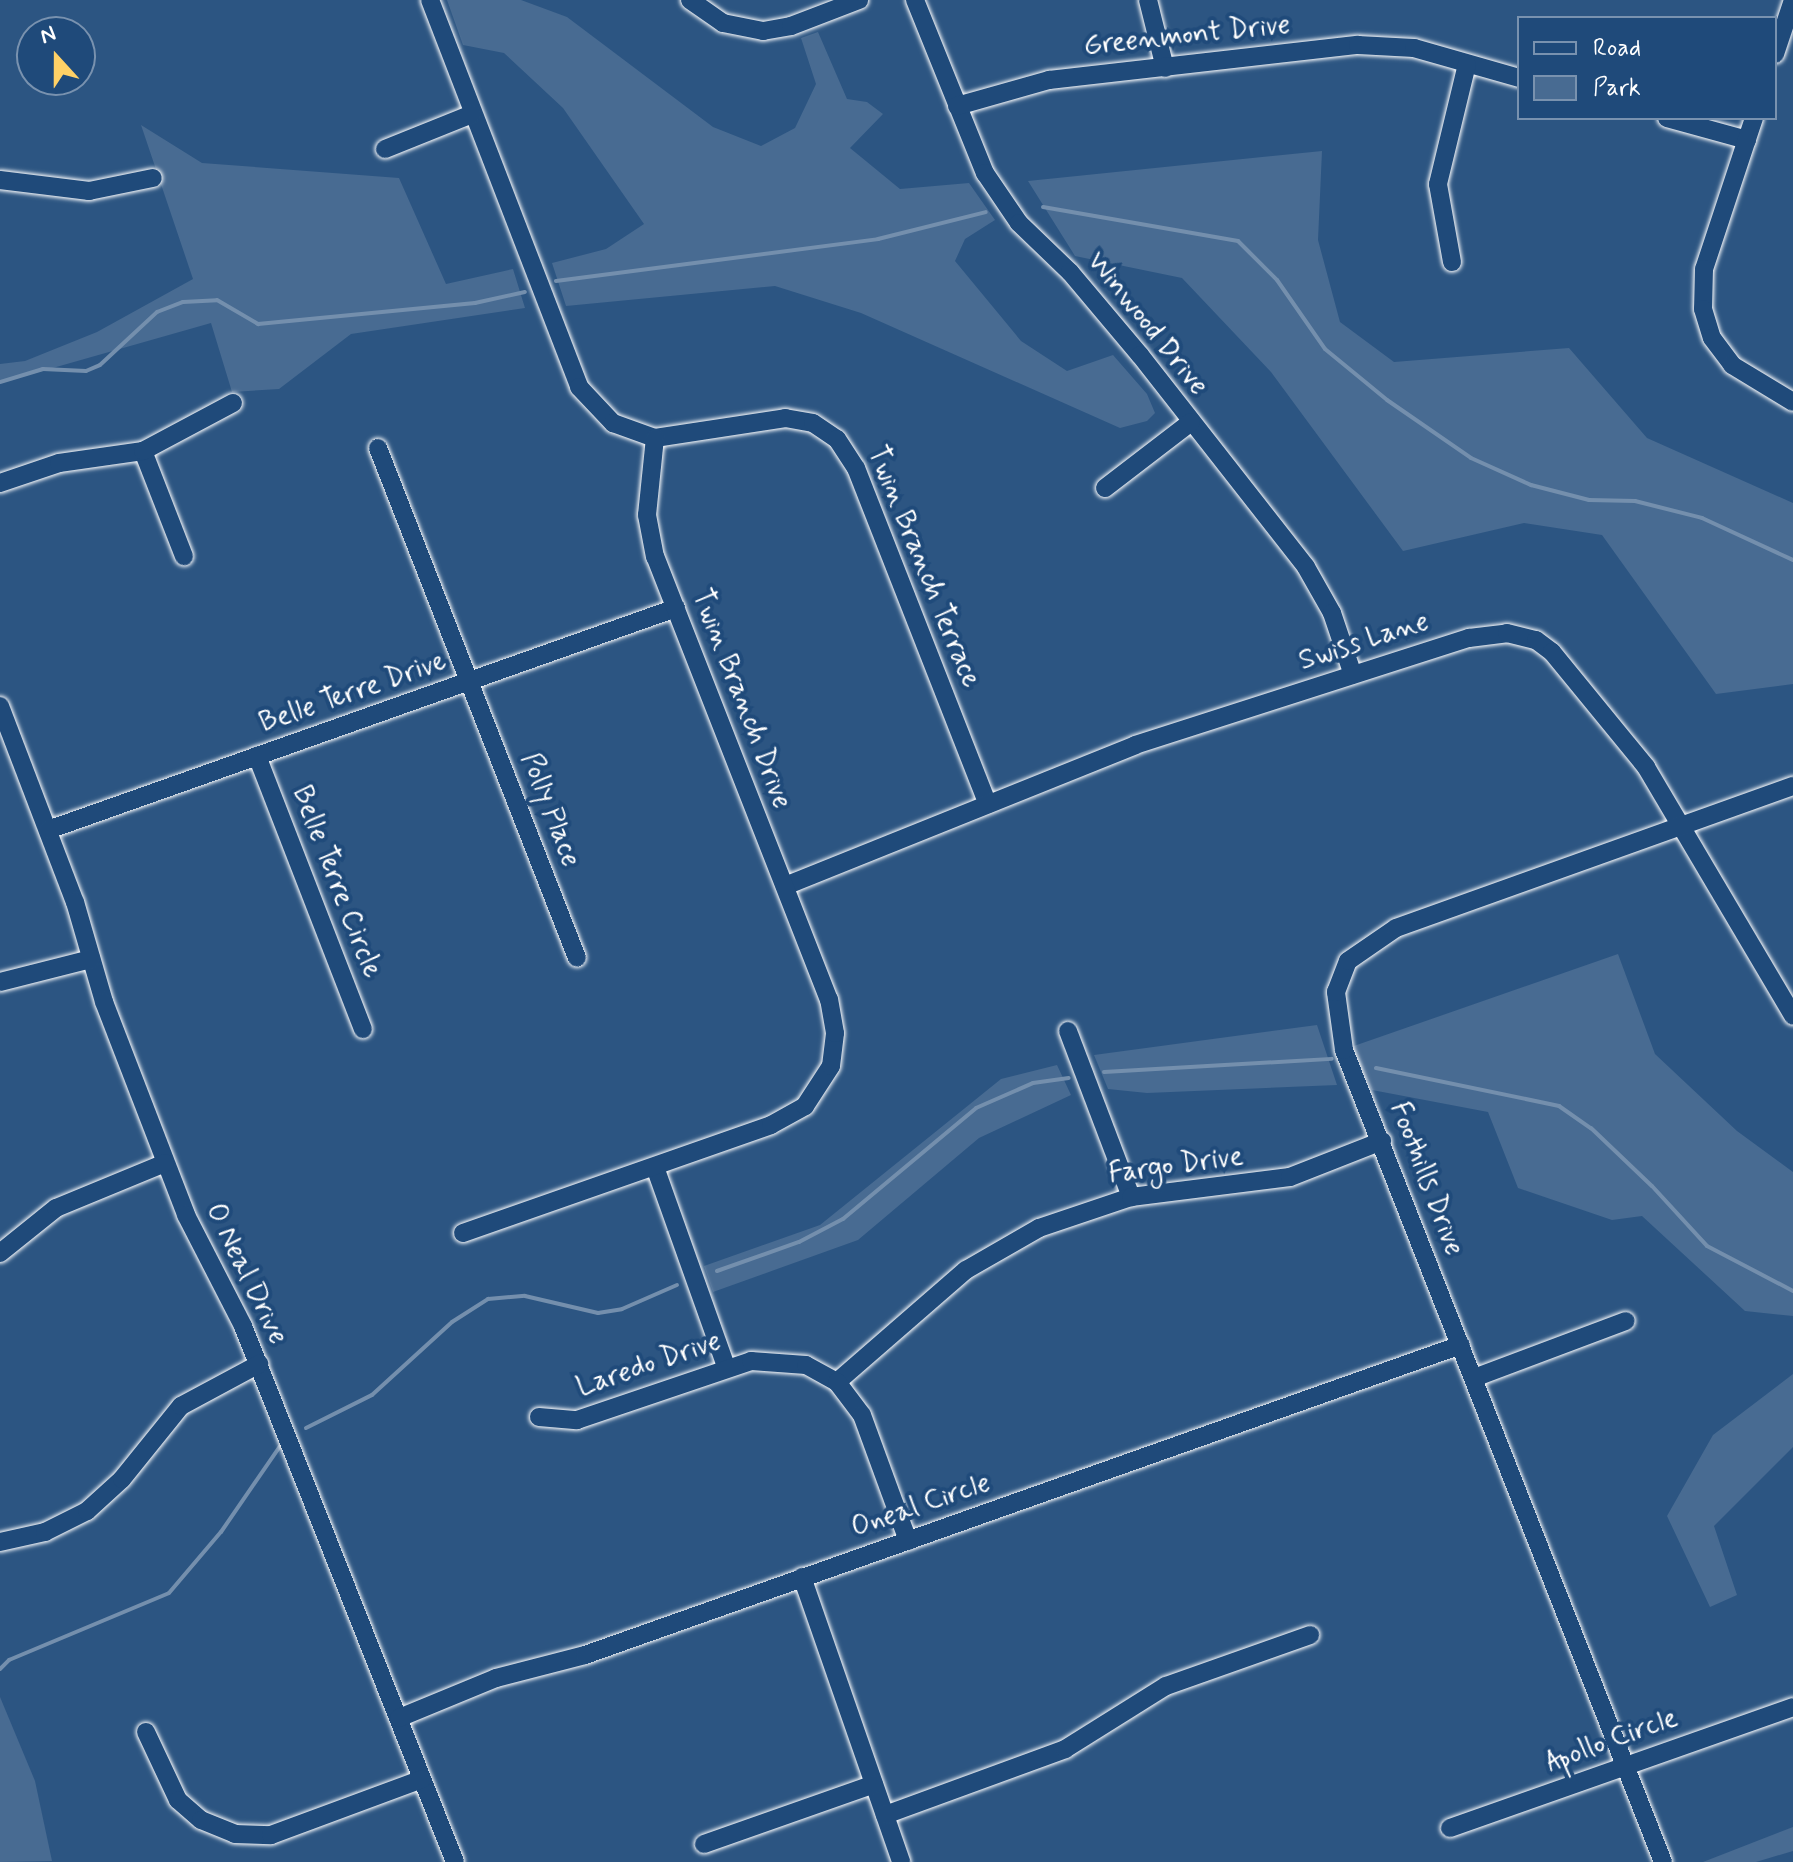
<!DOCTYPE html>
<html>
<head>
<meta charset="utf-8">
<style>
	body { margin:0 }
	#map { position:relative; width:1793px; height:1862px; overflow:hidden; background:#2c5582; font-family:Mynerve,sans-serif }
	div>[style] { position:absolute }
	[style*='--x'] { left:calc(var(--x)*1px); top:calc(var(--y)*1px); width:calc(var(--w)*1px); rotate:calc(var(--a)*1deg) }
	.green>* { inset:0; background:#486b92 }
	.stream>* { height:4px; margin:-2px; padding:0 2px; transform-origin:2px; border-radius:2px; background:#748fad }
	.roads { filter:drop-shadow(0 0 2px #fff) drop-shadow(0 0 2px #fff) }
	.minor>* { height:18px; margin:-9px; padding:0 9px; transform-origin:9px; border-radius:9px; background:#1f4a7a }
	span { translate:-50% -50%; white-space:nowrap; text-align:center; line-height:1.15; -webkit-text-stroke:8px #1f4a7a; paint-order:stroke }
	.street-label { font-size:28px; color:#fff }
	.legend { position:absolute; left:1517px; top:16px; width:260px; height:104px; box-sizing:border-box; background:#1f4a7a; border:2px solid #7992af; margin:0; padding:10px 14px; list-style:none; font-size:24px; color:#fff }
	.legend li { display:flex; align-items:center; gap:16px; height:40px }
	.legend b { width:40px; border:2px solid #7992af }
	.north { position:absolute; left:16px; top:16px; width:80px; height:80px; box-sizing:border-box; background:#1f4a7a; border:2px solid #7992af; border-radius:50%; rotate:339deg; font-size:22px; font-weight:700; line-height:32px; text-align:center; color:#fff }
	.north::after { content:''; display:block; margin:auto; width:28px; height:36px; background:#ffd166; clip-path:polygon(50% 0,100% 100%,50% 72%,0 100%) }
</style>
</head>
<body>
<div id="map">
	<div class="green">
		<div style="clip-path:polygon(447px 0,521px 0,567px 17px,713px 127px,761px 146px,795px 128px,816px 84px,801px 38px,818px 32px,847px 99px,867px 102px,883px 114px,850px 148px,900px 189px,969px 183px,995px 220px,965px 239px,955px 261px,1021px 341px,1067px 371px,1113px 355px,1147px 394px,1155px 413px,1147px 421px,1120px 428px,861px 313px,775px 286px,566px 306px,552px 263px,606px 249px,644px 224px,563px 108px,504px 53px,463px 45px)"></div>
		<div style="clip-path:polygon(141px 125px,202px 163px,399px 178px,446px 284px,513px 269px,525px 308px,351px 334px,279px 389px,232px 392px,211px 323px,0 383px,0 364px,25px 361px,97px 332px,193px 279px)"></div>
		<div style="clip-path:polygon(1322px 151px,1318px 240px,1340px 322px,1394px 362px,1569px 348px,1647px 438px,1793px 503px,1793px 684px,1716px 694px,1602px 535px,1524px 523px,1403px 551px,1271px 372px,1182px 278px,1075px 256px,1028px 181px)"></div>
		<div style="clip-path:polygon(1618px 954px,1655px 1054px,1737px 1131px,1793px 1172px,1793px 1316px,1745px 1311px,1642px 1216px,1612px 1220px,1518px 1188px,1488px 1112px,1372px 1090px,1351px 1047px)"></div>
		<div style="clip-path:polygon(1317px 1025px,1337px 1085px,1147px 1093px,1108px 1089px,1094px 1055px)"></div>
		<div style="clip-path:polygon(1057px 1065px,1071px 1095px,979px 1138px,858px 1240px,713px 1292px,704px 1266px,820px 1225px,1001px 1079px)"></div>
		<div style="clip-path:polygon(1793px 1374px,1793px 1447px,1714px 1526px,1737px 1595px,1710px 1607px,1667px 1516px,1713px 1435px)"></div>
		<div style="clip-path:polygon(0 1697px,35px 1781px,52px 1861px,0 1862px)"></div>
		<div style="clip-path:polygon(1793px 1827px,1793px 1851px,1756px 1862px,1703px 1862px)"></div>
	</div>
	<div class="stream">
		<div style="--x:1043;--y:207;--w:198;--a:9.9"></div>
		<div style="--x:1238;--y:241;--w:55;--a:45"></div>
		<div style="--x:1277;--y:280;--w:84;--a:55.2"></div>
		<div style="--x:1325;--y:349;--w:80;--a:39.4"></div>
		<div style="--x:1387;--y:400;--w:102;--a:34.6"></div>
		<div style="--x:1471;--y:458;--w:66;--a:24.2"></div>
		<div style="--x:1531;--y:485;--w:60;--a:14.5"></div>
		<div style="--x:1589;--y:500;--w:46;--a:1.2"></div>
		<div style="--x:1635;--y:501;--w:69;--a:14.2"></div>
		<div style="--x:1702;--y:518;--w:100;--a:24.8"></div>
		<div style="--x:556;--y:281;--w:325;--a:-7.4"></div>
		<div style="--x:878;--y:239;--w:111;--a:-14"></div>
		<div style="--x:0;--y:382;--w:45;--a:-16.8"></div>
		<div style="--x:43;--y:369;--w:43;--a:2.7"></div>
		<div style="--x:86;--y:371;--w:15;--a:-23"></div>
		<div style="--x:100;--y:365;--w:78;--a:-42.9"></div>
		<div style="--x:157;--y:312;--w:28;--a:-21"></div>
		<div style="--x:183;--y:302;--w:34;--a:-3"></div>
		<div style="--x:217;--y:300;--w:48;--a:30.3"></div>
		<div style="--x:258;--y:324;--w:218;--a:-5.5"></div>
		<div style="--x:475;--y:303;--w:51;--a:-12.4"></div>
		<div style="--x:1376;--y:1068;--w:187;--a:11.7"></div>
		<div style="--x:1559;--y:1106;--w:39;--a:35"></div>
		<div style="--x:1591;--y:1128;--w:84;--a:43.6"></div>
		<div style="--x:1652;--y:1186;--w:81;--a:47.5"></div>
		<div style="--x:1707;--y:1246;--w:97;--a:27.6"></div>
		<div style="--x:1104;--y:1072;--w:228;--a:-3.3"></div>
		<div style="--x:717;--y:1271;--w:87;--a:-19.5"></div>
		<div style="--x:799;--y:1242;--w:50;--a:-27.6"></div>
		<div style="--x:843;--y:1219;--w:173;--a:-39.8"></div>
		<div style="--x:976;--y:1108;--w:62;--a:-23.7"></div>
		<div style="--x:1033;--y:1083;--w:36;--a:-8"></div>
		<div style="--x:306;--y:1428;--w:74;--a:-26.6"></div>
		<div style="--x:372;--y:1395;--w:108;--a:-42.4"></div>
		<div style="--x:452;--y:1322;--w:43;--a:-32.6"></div>
		<div style="--x:488;--y:1299;--w:37;--a:-5"></div>
		<div style="--x:525;--y:1296;--w:75;--a:13.1"></div>
		<div style="--x:598;--y:1313;--w:24;--a:-9"></div>
		<div style="--x:622;--y:1309;--w:60;--a:-23.6"></div>
		<div style="--x:0;--y:1669;--w:13;--a:-45"></div>
		<div style="--x:9;--y:1660;--w:173;--a:-22.7"></div>
		<div style="--x:169;--y:1593;--w:80;--a:-49.6"></div>
		<div style="--x:221;--y:1532;--w:104;--a:-55.5"></div>
	</div>
	<div class="roads">
		<div class="minor">
			<div style="--x:430;--y:0;--w:415;--a:68.9"></div>
			<div style="--x:579;--y:387;--w:50;--a:46.6"></div>
			<div style="--x:613;--y:423;--w:45;--a:19.7"></div>
			<div style="--x:655;--y:438;--w:132;--a:-8.7"></div>
			<div style="--x:785;--y:418;--w:28;--a:10"></div>
			<div style="--x:813;--y:423;--w:29;--a:34"></div>
			<div style="--x:837;--y:439;--w:35;--a:57"></div>
			<div style="--x:856;--y:468;--w:361;--a:68.6"></div>
			<div style="--x:690;--y:0;--w:40;--a:34.9"></div>
			<div style="--x:723;--y:23;--w:41;--a:11.3"></div>
			<div style="--x:763;--y:31;--w:28;--a:-10"></div>
			<div style="--x:791;--y:26;--w:73;--a:-20.9"></div>
			<div style="--x:915;--y:0;--w:187;--a:68"></div>
			<div style="--x:985;--y:173;--w:60;--a:55.8"></div>
			<div style="--x:1019;--y:223;--w:71;--a:43.9"></div>
			<div style="--x:1070;--y:272;--w:109;--a:49.9"></div>
			<div style="--x:1140;--y:355;--w:269;--a:51.9"></div>
			<div style="--x:1306;--y:567;--w:53;--a:60.5"></div>
			<div style="--x:1332;--y:613;--w:65;--a:71.3"></div>
			<div style="--x:1148;--y:0;--w:70;--a:76"></div>
			<div style="--x:1775;--y:54;--w:57;--a:-71.6"></div>
			<div style="--x:957;--y:106;--w:96;--a:-15.8"></div>
			<div style="--x:1049;--y:80;--w:311;--a:-6.5"></div>
			<div style="--x:1358;--y:45;--w:56;--a:3.1"></div>
			<div style="--x:1414;--y:48;--w:109;--a:15.9"></div>
			<div style="--x:1667;--y:118;--w:83;--a:15.4"></div>
			<div style="--x:1754;--y:118;--w:159;--a:108.3"></div>
			<div style="--x:1704;--y:269;--w:40;--a:91.4"></div>
			<div style="--x:1703;--y:309;--w:30;--a:73"></div>
			<div style="--x:1712;--y:338;--w:34;--a:53"></div>
			<div style="--x:1732;--y:365;--w:71;--a:31.2"></div>
			<div style="--x:385;--y:149;--w:94;--a:-21.9"></div>
			<div style="--x:0;--y:180;--w:90;--a:7"></div>
			<div style="--x:89;--y:191;--w:65;--a:-11.5"></div>
			<div style="--x:1452;--y:262;--w:79;--a:-100.2"></div>
			<div style="--x:1438;--y:184;--w:123;--a:-76.4"></div>
			<div style="--x:378;--y:448;--w:547;--a:68.68"></div>
			<div style="--x:143;--y:451;--w:113;--a:68.7"></div>
			<div style="--x:0;--y:483;--w:62;--a:-18.7"></div>
			<div style="--x:59;--y:463;--w:85;--a:-8.1"></div>
			<div style="--x:143;--y:451;--w:102;--a:-28.1"></div>
			<div style="--x:1105;--y:488;--w:108;--a:-37.5"></div>
			<div style="--x:0;--y:706;--w:210;--a:69.1"></div>
			<div style="--x:75;--y:902;--w:104;--a:73.8"></div>
			<div style="--x:104;--y:1002;--w:228;--a:68.9"></div>
			<div style="--x:186;--y:1215;--w:125;--a:62.8"></div>
			<div style="--x:243;--y:1326;--w:576;--a:68.42"></div>
			<div style="--x:257;--y:756;--w:293;--a:68.8"></div>
			<div style="--x:48;--y:830;--w:666;--a:-19.47"></div>
			<div style="--x:785;--y:886;--w:377;--a:-21.9"></div>
			<div style="--x:1135;--y:745;--w:351;--a:-17.8"></div>
			<div style="--x:1469;--y:638;--w:38;--a:-7"></div>
			<div style="--x:1507;--y:633;--w:30;--a:14"></div>
			<div style="--x:1536;--y:640;--w:20;--a:37"></div>
			<div style="--x:1552;--y:652;--w:149;--a:50.7"></div>
			<div style="--x:1646;--y:767;--w:289;--a:59.4"></div>
			<div style="--x:0;--y:982;--w:94;--a:-14.2"></div>
			<div style="--x:1068;--y:1031;--w:178;--a:69.2"></div>
			<div style="--x:655;--y:1167;--w:211;--a:70.4"></div>
			<div style="--x:463;--y:1233;--w:326;--a:-19.3"></div>
			<div style="--x:771;--y:1125;--w:39;--a:-29"></div>
			<div style="--x:805;--y:1106;--w:48;--a:-57"></div>
			<div style="--x:831;--y:1066;--w:33;--a:-83"></div>
			<div style="--x:835;--y:1033;--w:34;--a:-100"></div>
			<div style="--x:829;--y:1000;--w:476;--a:-111.4"></div>
			<div style="--x:655;--y:557;--w:43;--a:-100.8"></div>
			<div style="--x:647;--y:515;--w:77;--a:-84.1"></div>
			<div style="--x:0;--y:1253;--w:72;--a:-38.8"></div>
			<div style="--x:56;--y:1208;--w:118;--a:-22.4"></div>
			<div style="--x:1474;--y:1378;--w:162;--a:-20.6"></div>
			<div style="--x:837;--y:1382;--w:171;--a:-41"></div>
			<div style="--x:966;--y:1270;--w:84;--a:-29.9"></div>
			<div style="--x:1039;--y:1228;--w:97;--a:-18.6"></div>
			<div style="--x:1131;--y:1197;--w:160;--a:-7.2"></div>
			<div style="--x:1290;--y:1177;--w:99;--a:-21.4"></div>
			<div style="--x:539;--y:1417;--w:38;--a:5"></div>
			<div style="--x:577;--y:1420;--w:184;--a:-18.7"></div>
			<div style="--x:751;--y:1361;--w:55;--a:4.2"></div>
			<div style="--x:806;--y:1365;--w:35;--a:29"></div>
			<div style="--x:837;--y:1382;--w:41;--a:52.9"></div>
			<div style="--x:862;--y:1415;--w:134;--a:69.9"></div>
			<div style="--x:0;--y:1542;--w:46;--a:-12.5"></div>
			<div style="--x:45;--y:1532;--w:47;--a:-26.6"></div>
			<div style="--x:87;--y:1511;--w:47;--a:-42.4"></div>
			<div style="--x:122;--y:1479;--w:94;--a:-51.1"></div>
			<div style="--x:181;--y:1406;--w:89;--a:-28.3"></div>
			<div style="--x:802;--y:1577;--w:302;--a:70.8"></div>
			<div style="--x:399;--y:1718;--w:105;--a:-22.4"></div>
			<div style="--x:496;--y:1678;--w:92;--a:-14.5"></div>
			<div style="--x:585;--y:1655;--w:929;--a:-19.49"></div>
			<div style="--x:146;--y:1732;--w:75;--a:64.8"></div>
			<div style="--x:178;--y:1800;--w:30;--a:41"></div>
			<div style="--x:201;--y:1820;--w:37;--a:22"></div>
			<div style="--x:235;--y:1834;--w:36;--a:2"></div>
			<div style="--x:271;--y:1835;--w:161;--a:-20.3"></div>
			<div style="--x:885;--y:1815;--w:192;--a:-20.1"></div>
			<div style="--x:1065;--y:1749;--w:119;--a:-32"></div>
			<div style="--x:1166;--y:1686;--w:153;--a:-19.5"></div>
			<div style="--x:1450;--y:1828;--w:364;--a:-19.4"></div>
			<div style="--x:704;--y:1844;--w:180;--a:-19.4"></div>
			<div style="--x:1663;--y:1862;--w:872;--a:-111.45"></div>
			<div style="--x:1344;--y:1050;--w:59;--a:-97.9"></div>
			<div style="--x:1336;--y:992;--w:33;--a:-69"></div>
			<div style="--x:1348;--y:961;--w:58;--a:-34.5"></div>
			<div style="--x:1396;--y:928;--w:422;--a:-19.7"></div>
		</div>
	</div>
	<div class="street-label">
		<span style="left:1187px;top:36px;rotate:-6deg">Greenmont Drive</span>
		<span style="left:1147px;top:324px;rotate:51deg">Winwood Drive</span>
		<span style="left:923px;top:567px;rotate:68deg">Twin Branch Terrace</span>
		<span style="left:1364px;top:642px;rotate:-18deg">Swiss Lane</span>
		<span style="left:353px;top:693px;rotate:-19deg">Belle Terre Drive</span>
		<span style="left:741px;top:699px;rotate:69deg">Twin Branch Drive</span>
		<span style="left:550px;top:810px;rotate:69deg">Polly Place</span>
		<span style="left:336px;top:882px;rotate:69deg">Belle Terre Circle</span>
		<span style="left:1176px;top:1166px;rotate:-8deg">Fargo Drive</span>
		<span style="left:1426px;top:1179px;rotate:69deg">Foothills Drive</span>
		<span style="left:246px;top:1274px;rotate:64deg">O Neal Drive</span>
		<span style="left:649px;top:1365px;rotate:-19deg">Laredo Drive</span>
		<span style="left:921px;top:1506px;rotate:-19deg">Oneal Circle</span>
		<span style="left:1612px;top:1741px;rotate:-20deg">Apollo Circle</span>
	</div>
	<ul class="legend">
	<li><b style="height:10px;background:#1f4a7a"></b>Road</li>
	<li><b style="height:22px;background:#486b92"></b>Park</li>
	</ul>
	<div class="north">N</div>
</div>
</body>
</html>
